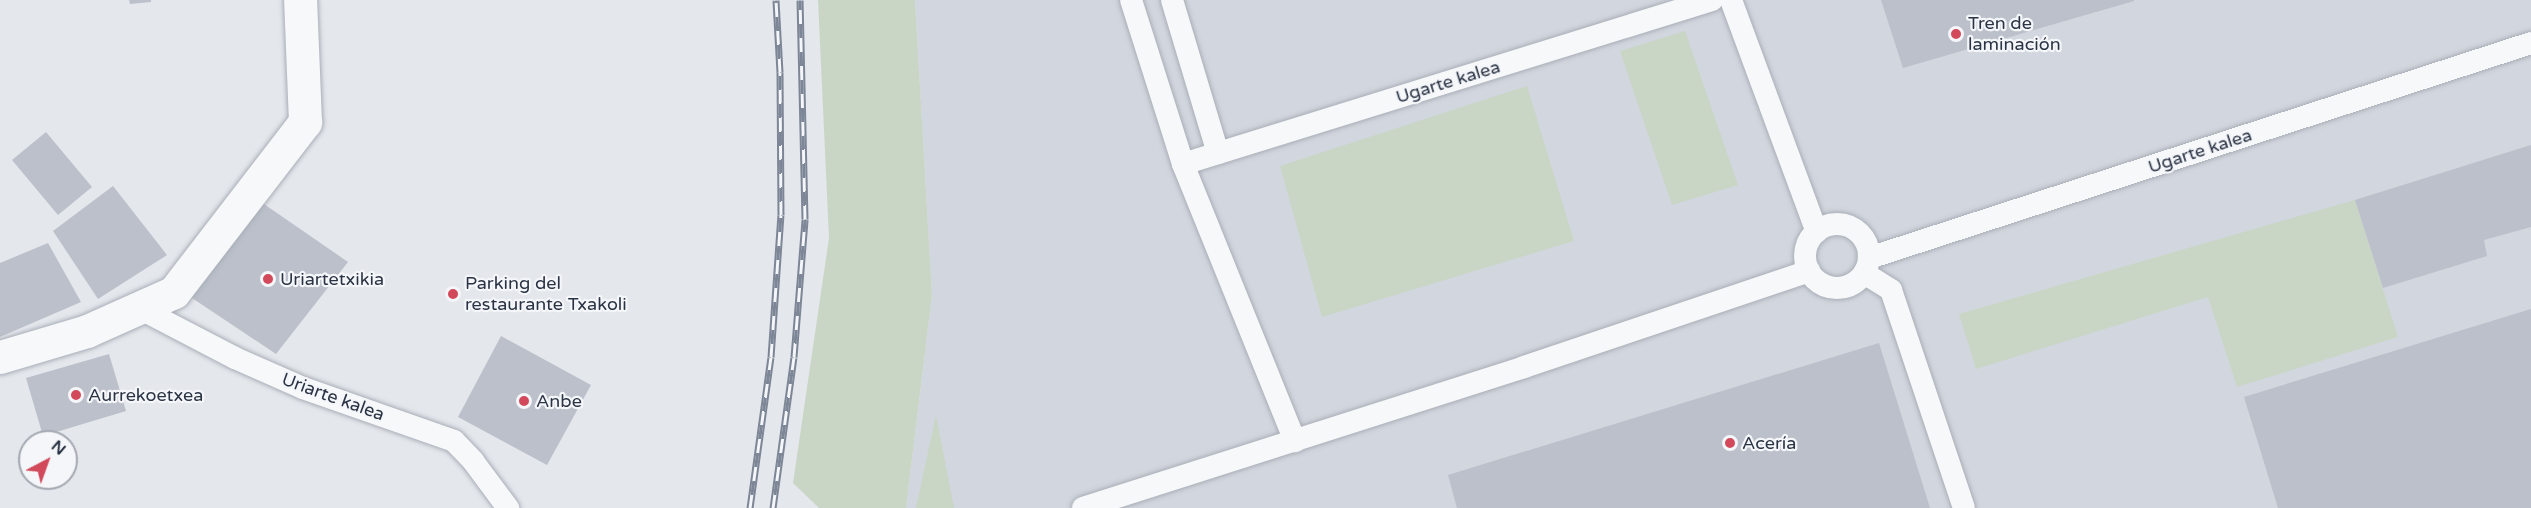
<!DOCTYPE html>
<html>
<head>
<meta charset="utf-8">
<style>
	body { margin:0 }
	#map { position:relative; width:2531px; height:508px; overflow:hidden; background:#e4e7ec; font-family:"Varela Round",sans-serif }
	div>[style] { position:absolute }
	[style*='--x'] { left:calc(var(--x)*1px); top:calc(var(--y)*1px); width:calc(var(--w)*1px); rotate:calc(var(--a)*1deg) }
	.built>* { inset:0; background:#d2d6de }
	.green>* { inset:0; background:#c9d6c5 }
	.building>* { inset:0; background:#bbc0ca }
	.roads { filter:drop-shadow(0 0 2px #a9aeb7) drop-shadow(0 0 2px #a9aeb7) }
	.service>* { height:22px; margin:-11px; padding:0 11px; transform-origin:11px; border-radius:11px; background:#f7f8fa }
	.service>.ring { margin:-11px; padding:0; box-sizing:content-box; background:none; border:22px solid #f7f8fa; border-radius:50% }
	.minor>* { height:33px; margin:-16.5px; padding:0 16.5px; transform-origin:16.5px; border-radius:16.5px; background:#f7f8fa }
	.rail>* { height:7px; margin-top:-3.5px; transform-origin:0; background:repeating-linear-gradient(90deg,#f4f6f9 0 14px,#7d8696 0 28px); box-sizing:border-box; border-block:2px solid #7d8696 }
	.dots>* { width:16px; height:16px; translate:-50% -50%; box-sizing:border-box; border:3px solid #f4f6f9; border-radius:50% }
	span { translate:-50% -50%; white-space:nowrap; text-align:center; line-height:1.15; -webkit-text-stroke:4.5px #f4f6f9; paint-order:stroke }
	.poi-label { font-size:18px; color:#2b3445 }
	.left { translate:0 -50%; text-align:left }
	.street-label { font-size:18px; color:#2b3445 }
	.north { position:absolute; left:18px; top:430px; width:60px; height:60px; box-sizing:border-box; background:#f4f6f9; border:2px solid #a4a8b1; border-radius:50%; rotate:41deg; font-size:16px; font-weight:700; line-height:24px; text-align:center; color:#2b3445 }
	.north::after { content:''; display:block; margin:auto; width:21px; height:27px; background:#d1495b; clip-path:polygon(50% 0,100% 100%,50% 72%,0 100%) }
</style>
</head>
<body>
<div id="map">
	<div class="built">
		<div style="clip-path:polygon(915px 0,2531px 0,2531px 508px,906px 508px,932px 295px)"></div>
	</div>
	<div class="green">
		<div style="clip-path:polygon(818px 0,915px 0,932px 295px,906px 508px,819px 508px,793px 483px,829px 238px)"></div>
		<div style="clip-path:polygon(1685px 31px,1738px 185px,1672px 205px,1620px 51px)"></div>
		<div style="clip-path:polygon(1527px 86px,1574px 241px,1322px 317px,1280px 166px)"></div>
		<div style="clip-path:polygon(2355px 200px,2398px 337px,2237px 387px,2208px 297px,1976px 369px,1959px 314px)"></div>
		<div style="clip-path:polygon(936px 415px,954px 508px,916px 508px)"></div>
	</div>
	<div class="building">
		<div style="clip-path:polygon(129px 0,151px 0,151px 2px,130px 4px)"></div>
		<div style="clip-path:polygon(1881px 0,2134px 0,2134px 1px,1903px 68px)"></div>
		<div style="clip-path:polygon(46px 132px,92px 187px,58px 215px,12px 160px)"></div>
		<div style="clip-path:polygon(2531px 145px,2531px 227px,2484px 240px,2487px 256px,2383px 288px,2355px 200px)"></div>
		<div style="clip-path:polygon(113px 186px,167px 255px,98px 299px,53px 231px)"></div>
		<div style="clip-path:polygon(261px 202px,348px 262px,276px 354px,189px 296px)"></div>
		<div style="clip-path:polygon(48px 243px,81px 302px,0 337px,0 263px)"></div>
		<div style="clip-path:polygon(2531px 309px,2531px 508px,2278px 508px,2244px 397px)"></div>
		<div style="clip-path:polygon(501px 336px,591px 385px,547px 465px,458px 417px)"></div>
		<div style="clip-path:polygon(1879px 343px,1930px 508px,1457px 508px,1448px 475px)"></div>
		<div style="clip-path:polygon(109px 354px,126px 411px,43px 436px,26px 378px)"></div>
	</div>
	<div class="roads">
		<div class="service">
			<div style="--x:1131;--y:0;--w:172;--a:72.4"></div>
			<div style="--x:1183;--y:164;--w:554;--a:-17.22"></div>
			<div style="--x:1172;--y:0;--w:160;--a:73.3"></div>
			<div style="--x:1731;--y:0;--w:247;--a:69.7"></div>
			<div style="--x:1183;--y:164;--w:299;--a:68"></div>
			<div class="ring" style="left:1805px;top:224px;width:42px;height:42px"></div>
			<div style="--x:1869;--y:258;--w:696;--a:-17.99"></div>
			<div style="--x:1864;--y:273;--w:32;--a:32"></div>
			<div style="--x:1891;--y:290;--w:230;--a:71.5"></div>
			<div style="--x:139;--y:308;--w:108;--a:27.5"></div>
			<div style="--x:235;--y:358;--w:74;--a:23.8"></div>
			<div style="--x:303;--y:388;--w:160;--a:19.3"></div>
			<div style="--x:454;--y:441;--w:28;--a:46"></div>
			<div style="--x:473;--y:461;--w:59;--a:53.3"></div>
			<div style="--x:1083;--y:508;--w:463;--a:-17.7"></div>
			<div style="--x:1524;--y:367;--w:301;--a:-18.6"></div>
		</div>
		<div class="minor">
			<div style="--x:0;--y:357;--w:91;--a:-16.6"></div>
			<div style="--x:87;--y:331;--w:95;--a:-24.1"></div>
			<div style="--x:174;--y:292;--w:215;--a:-52.4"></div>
			<div style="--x:305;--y:122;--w:122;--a:-92.3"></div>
		</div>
	</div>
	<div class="rail">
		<div style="--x:750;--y:508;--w:152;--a:-82.1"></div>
		<div style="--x:771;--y:357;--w:142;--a:-86"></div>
		<div style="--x:781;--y:215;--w:143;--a:-90.4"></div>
		<div style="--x:780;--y:72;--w:72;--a:-93.2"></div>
		<div style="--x:773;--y:508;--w:152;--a:-82.1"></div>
		<div style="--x:794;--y:357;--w:138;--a:-85.4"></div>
		<div style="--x:805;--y:219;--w:219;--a:-91.3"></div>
	</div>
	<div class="dots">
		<div style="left:1956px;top:34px;background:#d1495b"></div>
		<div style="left:268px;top:279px;background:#d1495b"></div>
		<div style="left:453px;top:294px;background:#d1495b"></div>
		<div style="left:76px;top:395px;background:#d1495b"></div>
		<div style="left:524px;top:401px;background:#d1495b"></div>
		<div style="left:1730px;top:443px;background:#d1495b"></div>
	</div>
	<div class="poi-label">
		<span class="left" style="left:1968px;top:34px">Tren de<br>laminación</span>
		<span class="left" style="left:280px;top:279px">Uriartetxikia</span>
		<span class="left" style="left:465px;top:294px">Parking del<br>restaurante Txakoli</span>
		<span class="left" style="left:88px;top:395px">Aurrekoetxea</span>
		<span class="left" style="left:536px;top:401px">Anbe</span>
		<span class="left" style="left:1742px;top:443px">Acería</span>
	</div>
	<div class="street-label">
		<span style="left:1448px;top:82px;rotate:-17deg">Ugarte kalea</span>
		<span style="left:2200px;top:151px;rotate:-18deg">Ugarte kalea</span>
		<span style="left:333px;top:397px;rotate:20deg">Uriarte kalea</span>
	</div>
	<div class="north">N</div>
</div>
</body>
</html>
